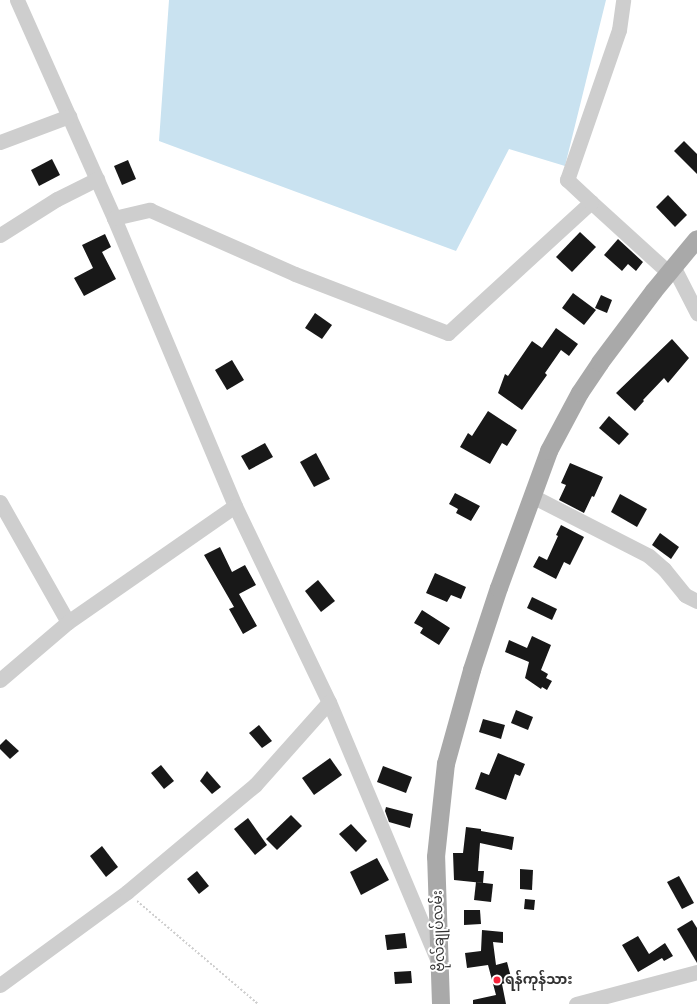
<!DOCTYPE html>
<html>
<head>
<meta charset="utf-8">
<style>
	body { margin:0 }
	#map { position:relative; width:697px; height:1004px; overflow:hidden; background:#fff; font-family:"Alegreya Sans","Noto Sans Myanmar",sans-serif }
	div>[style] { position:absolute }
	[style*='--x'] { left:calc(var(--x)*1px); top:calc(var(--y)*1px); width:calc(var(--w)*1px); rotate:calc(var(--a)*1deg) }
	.water>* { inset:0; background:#c9e2f0 }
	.building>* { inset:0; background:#181818 }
	.path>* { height:2px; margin-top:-1px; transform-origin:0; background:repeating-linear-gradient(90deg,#cecece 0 2px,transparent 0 4px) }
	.minor>* { height:15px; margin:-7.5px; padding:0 7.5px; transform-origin:7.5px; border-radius:7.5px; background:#cecece }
	.major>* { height:18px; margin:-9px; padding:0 9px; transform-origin:9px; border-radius:9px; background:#a9a9a9 }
	.dots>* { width:11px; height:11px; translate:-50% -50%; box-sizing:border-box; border:2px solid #fff; border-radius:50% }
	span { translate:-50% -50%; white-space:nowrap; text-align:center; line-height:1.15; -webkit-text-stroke:4px #fff; paint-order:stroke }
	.street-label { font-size:14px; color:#313131 }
	.poi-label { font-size:14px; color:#313131; font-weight:700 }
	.left { translate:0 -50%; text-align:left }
</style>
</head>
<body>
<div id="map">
	<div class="water">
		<div style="clip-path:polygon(169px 0,606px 0,565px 166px,509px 149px,456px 251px,159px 141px)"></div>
	</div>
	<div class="building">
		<div style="clip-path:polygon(684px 141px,697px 154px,697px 174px,674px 151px)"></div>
		<div style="clip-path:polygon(52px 159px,60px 175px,39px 186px,31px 170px)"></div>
		<div style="clip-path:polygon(128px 160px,136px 179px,122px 185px,114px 166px)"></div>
		<div style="clip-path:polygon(668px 195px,687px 215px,675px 227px,656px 207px)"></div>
		<div style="clip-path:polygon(580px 232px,596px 247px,572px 272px,556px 257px)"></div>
		<div style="clip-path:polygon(105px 234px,111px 247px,102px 252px,116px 279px,84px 296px,74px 278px,93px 268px,82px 245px)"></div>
		<div style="clip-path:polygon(618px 239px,643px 262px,636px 271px,628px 264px,622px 271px,604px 255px)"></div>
		<div style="clip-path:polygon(573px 293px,596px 310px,584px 325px,562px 308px)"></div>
		<div style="clip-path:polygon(601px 295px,612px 300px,607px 313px,595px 308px)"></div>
		<div style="clip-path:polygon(315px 313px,332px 325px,322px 339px,305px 328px)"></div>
		<div style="clip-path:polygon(556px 328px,578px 344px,569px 356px,561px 350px,545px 373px,547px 375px,522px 410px,498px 393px,505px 374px,508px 376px,532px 341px,542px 348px)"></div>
		<div style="clip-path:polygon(672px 339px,689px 358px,668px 383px,664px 378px,643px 400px,644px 401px,635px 411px,616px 393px)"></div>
		<div style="clip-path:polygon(232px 360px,244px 380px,227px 390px,215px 370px)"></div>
		<div style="clip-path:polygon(488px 411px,517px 430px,507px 446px,502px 443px,490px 464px,460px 447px,468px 433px,472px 436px)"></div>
		<div style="clip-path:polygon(609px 416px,629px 434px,619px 445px,599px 428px)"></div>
		<div style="clip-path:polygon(265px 443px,273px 457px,249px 470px,241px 456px)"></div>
		<div style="clip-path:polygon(316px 453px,330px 479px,314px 487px,300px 462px)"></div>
		<div style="clip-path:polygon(570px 463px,603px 477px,594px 497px,592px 496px,584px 513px,559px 500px,566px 485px,561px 483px)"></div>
		<div style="clip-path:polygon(455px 493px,480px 506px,471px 521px,456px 513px,458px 509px,449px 504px)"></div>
		<div style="clip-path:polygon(620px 494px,647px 509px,637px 527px,611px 512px)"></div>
		<div style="clip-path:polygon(561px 525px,584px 537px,570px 565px,564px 562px,556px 579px,533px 567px,539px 556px,547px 560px,558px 536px,556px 535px)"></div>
		<div style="clip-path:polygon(660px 533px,679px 547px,671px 559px,652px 545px)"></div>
		<div style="clip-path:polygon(220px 547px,232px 572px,245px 565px,256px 585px,239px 594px,257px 626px,243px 634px,229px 609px,234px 607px,204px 555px)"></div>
		<div style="clip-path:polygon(435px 573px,466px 587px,461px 599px,451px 595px,447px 602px,426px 593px)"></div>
		<div style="clip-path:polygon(318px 580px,335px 601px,321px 612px,305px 591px)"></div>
		<div style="clip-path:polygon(532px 597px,557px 609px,552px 620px,527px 608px)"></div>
		<div style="clip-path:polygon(422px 610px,450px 628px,439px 645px,420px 633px,423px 628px,414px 623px)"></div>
		<div style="clip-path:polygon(532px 636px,551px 645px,541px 670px,548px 674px,546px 678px,552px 681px,547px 690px,542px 687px,541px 689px,525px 678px,529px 662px,505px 652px,509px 640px,527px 648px)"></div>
		<div style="clip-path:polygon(516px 710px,533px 717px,528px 730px,511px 723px)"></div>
		<div style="clip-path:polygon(483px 719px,505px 725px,501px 739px,479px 732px)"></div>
		<div style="clip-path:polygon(259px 725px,272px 741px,262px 748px,249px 733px)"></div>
		<div style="clip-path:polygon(6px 739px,19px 751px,10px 759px,0 749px,0 745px)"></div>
		<div style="clip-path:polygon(498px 753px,525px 764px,520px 776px,515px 774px,506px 800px,475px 789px,481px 772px,489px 775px)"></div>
		<div style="clip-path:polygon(330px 758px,342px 775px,314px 795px,302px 778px)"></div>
		<div style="clip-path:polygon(161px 765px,174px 781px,164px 789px,151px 773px)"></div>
		<div style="clip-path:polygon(383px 766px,412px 777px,406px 793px,377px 782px)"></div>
		<div style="clip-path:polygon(207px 771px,221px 787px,212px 794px,200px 781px)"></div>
		<div style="clip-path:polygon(386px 807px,413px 814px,410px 828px,389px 822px,385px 811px)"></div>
		<div style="clip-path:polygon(291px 815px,302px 826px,277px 850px,266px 839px)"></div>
		<div style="clip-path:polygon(248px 818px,267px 845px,255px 855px,234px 829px)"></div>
		<div style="clip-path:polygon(351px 824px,367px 841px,356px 852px,339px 834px)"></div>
		<div style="clip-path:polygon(466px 827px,481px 829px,481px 831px,514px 837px,512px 850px,480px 843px,478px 871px,484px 871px,483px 883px,454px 880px,453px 853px,463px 853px)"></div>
		<div style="clip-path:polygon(102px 846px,118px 867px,106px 877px,90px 856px)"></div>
		<div style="clip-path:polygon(377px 858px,389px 880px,361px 895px,350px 872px)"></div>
		<div style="clip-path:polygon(520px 869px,533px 870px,532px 890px,520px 889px)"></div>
		<div style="clip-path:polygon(197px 871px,209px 886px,199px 894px,187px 879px)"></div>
		<div style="clip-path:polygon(679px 876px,694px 903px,682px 909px,667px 882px)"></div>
		<div style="clip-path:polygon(476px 882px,493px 884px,491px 902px,474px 900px)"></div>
		<div style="clip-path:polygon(525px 899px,535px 900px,534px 910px,524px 909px)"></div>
		<div style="clip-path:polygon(464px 910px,480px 910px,481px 924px,464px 925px)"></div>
		<div style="clip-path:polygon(692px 920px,697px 928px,697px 963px,677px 929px)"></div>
		<div style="clip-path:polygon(482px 930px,503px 932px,503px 943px,493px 942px,496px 965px,507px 962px,512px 981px,502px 984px,506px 1004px,473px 1004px,473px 1000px,496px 995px,488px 965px,467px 968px,465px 953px,481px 951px)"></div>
		<div style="clip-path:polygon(405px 933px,407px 948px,387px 950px,385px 935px)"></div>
		<div style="clip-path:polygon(638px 936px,649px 954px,665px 943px,673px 956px,664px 961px,662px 958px,638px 972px,622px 945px)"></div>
		<div style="clip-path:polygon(411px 971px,412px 983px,395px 984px,394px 972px)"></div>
	</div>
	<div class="path">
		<div style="--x:137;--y:901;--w:159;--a:40.4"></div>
	</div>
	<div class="minor">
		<div style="--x:17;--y:0;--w:239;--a:66"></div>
		<div style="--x:114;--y:218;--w:312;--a:67.2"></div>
		<div style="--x:235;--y:506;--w:217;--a:64.4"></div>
		<div style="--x:329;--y:702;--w:279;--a:67.2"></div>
		<div style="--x:0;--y:142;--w:74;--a:-20.6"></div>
		<div style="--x:591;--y:202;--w:105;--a:42.3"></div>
		<div style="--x:114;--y:218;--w:37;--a:-13"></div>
		<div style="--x:150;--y:210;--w:158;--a:23.8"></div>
		<div style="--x:295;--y:274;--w:164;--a:21.1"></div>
		<div style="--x:448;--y:333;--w:194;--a:-42.5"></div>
		<div style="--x:591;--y:202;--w:33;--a:-137"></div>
		<div style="--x:567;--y:180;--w:159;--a:-70.9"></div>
		<div style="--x:619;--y:30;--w:30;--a:-82"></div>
		<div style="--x:0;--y:235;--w:67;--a:-32.3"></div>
		<div style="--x:57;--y:199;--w:45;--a:-26.6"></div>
		<div style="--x:674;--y:268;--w:51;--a:62.9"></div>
		<div style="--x:532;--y:496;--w:131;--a:27.1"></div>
		<div style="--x:649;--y:556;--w:20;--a:41"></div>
		<div style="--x:664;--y:569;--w:33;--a:51"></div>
		<div style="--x:685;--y:595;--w:13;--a:27"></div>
		<div style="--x:0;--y:502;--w:138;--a:60.5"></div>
		<div style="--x:0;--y:680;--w:89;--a:-40.5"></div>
		<div style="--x:68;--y:622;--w:203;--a:-34.8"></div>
		<div style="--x:0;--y:985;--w:157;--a:-36.2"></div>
		<div style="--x:127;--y:892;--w:167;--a:-39.9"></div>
		<div style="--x:255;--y:785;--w:111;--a:-48.3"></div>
		<div style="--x:576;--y:1004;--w:125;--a:-14.8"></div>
	</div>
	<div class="major">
		<div style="--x:441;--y:1004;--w:147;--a:-91.9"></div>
		<div style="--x:436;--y:857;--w:94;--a:-83.9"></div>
		<div style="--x:446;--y:764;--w:98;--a:-74.5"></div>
		<div style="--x:472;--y:670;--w:86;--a:-71.8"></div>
		<div style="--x:499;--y:588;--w:146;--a:-69.9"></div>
		<div style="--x:549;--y:451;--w:66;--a:-61.9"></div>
		<div style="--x:580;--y:393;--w:36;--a:-56"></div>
		<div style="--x:600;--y:363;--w:90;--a:-53.1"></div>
		<div style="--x:654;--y:291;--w:67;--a:-50.4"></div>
	</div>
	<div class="dots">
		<div style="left:497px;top:980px;background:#f6243b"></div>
	</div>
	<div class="street-label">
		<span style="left:439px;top:931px;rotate:-92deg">ဗိုလ်ချုပ်လမ်း</span>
	</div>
	<div class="poi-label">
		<span class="left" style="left:505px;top:980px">ရန်ကုန်သား</span>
	</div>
</div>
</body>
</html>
